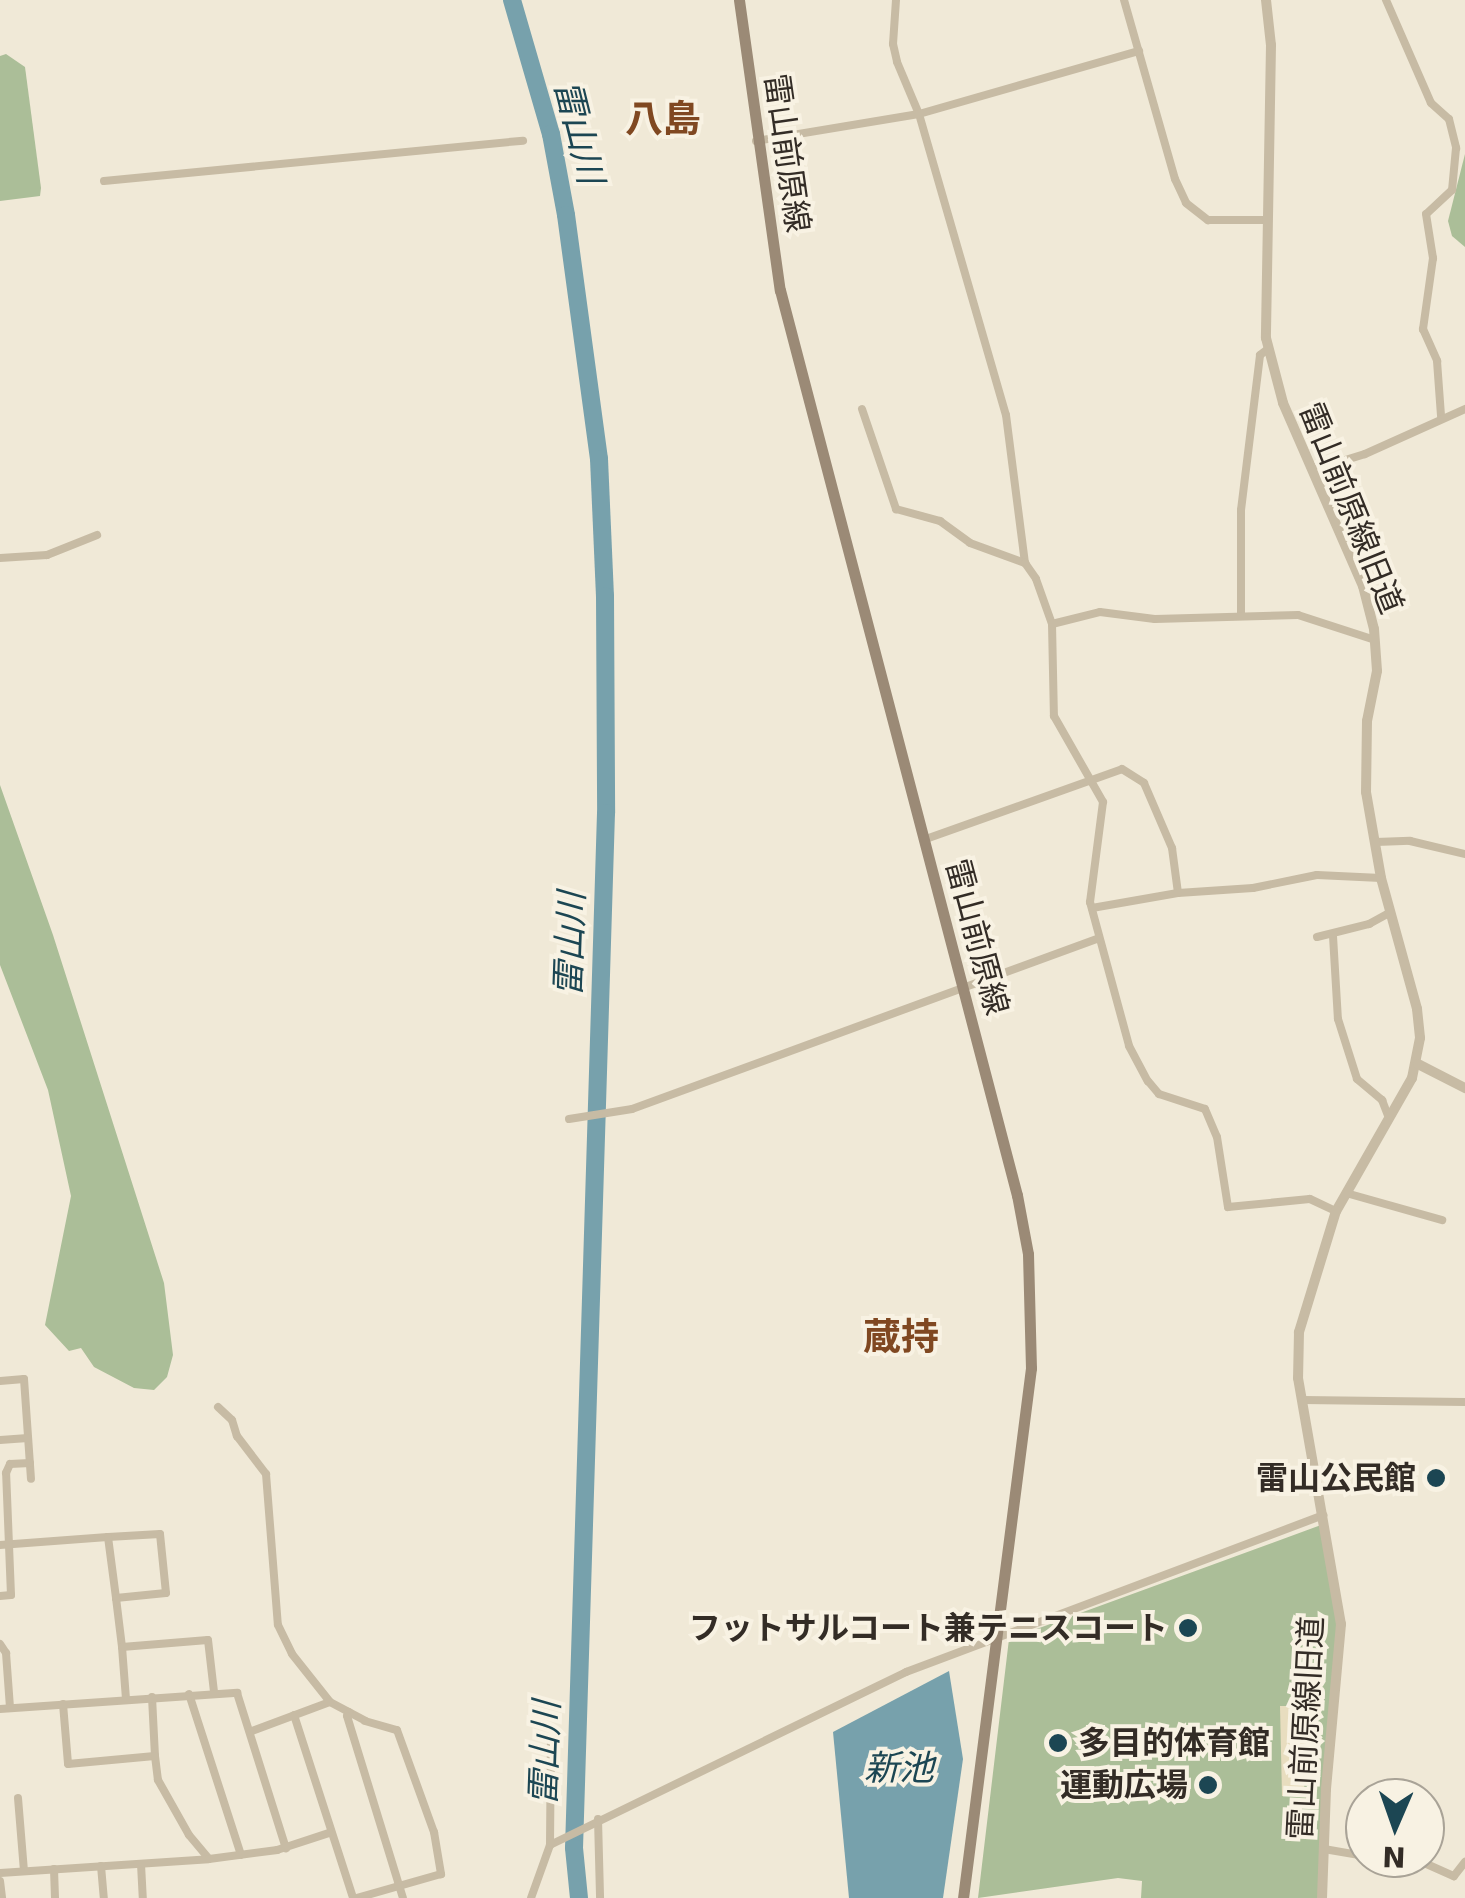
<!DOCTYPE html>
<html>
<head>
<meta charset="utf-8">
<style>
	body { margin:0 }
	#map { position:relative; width:1465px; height:1898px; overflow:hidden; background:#f0e9d7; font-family:"DejaVu Sans","Noto Sans JP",sans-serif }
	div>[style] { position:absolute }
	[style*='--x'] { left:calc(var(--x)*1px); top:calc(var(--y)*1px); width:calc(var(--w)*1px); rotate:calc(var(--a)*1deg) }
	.green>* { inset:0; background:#abbe98 }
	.plaza>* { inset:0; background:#e8ddbf }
	.water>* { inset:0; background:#77a1ac }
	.river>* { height:18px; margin:-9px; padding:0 9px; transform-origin:9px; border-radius:9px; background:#77a1ac }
	.minor>* { height:8px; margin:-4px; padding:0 4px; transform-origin:4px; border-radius:4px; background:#c7bba4 }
	.tertiary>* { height:10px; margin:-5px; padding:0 5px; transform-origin:5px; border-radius:5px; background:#c7bba4 }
	.secondary>* { height:11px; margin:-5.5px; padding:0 5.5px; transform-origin:5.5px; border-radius:5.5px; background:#9b8a76 }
	.dots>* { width:28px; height:28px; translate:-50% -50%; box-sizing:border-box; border:5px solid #f8f2e3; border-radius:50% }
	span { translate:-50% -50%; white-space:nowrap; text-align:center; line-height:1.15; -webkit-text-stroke:8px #f8f2e3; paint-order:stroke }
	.street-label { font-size:32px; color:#332c26 }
	.poi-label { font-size:32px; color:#332c26; font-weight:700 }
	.right { translate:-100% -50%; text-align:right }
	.left { translate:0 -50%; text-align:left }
	.water-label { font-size:35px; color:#1c4653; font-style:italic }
	.quarter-label { font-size:38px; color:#804821; font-weight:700 }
	.north { position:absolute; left:1345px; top:1778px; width:100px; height:100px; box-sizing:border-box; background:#f8f2e3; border:2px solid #a9a397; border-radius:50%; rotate:182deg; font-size:28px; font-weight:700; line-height:40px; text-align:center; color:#332c26 }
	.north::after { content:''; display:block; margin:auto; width:35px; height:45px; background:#1c4653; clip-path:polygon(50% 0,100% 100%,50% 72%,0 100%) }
</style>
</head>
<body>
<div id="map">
	<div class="green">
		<div style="clip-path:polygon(6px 54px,25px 67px,41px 188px,40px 196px,0 201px,0 56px)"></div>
		<div style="clip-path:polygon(1465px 154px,1465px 247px,1452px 236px,1448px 221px)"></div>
		<div style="clip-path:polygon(0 785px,53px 935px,164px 1283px,173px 1355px,167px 1377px,154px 1390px,134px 1388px,94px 1367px,81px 1348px,69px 1351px,45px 1325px,71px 1196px,48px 1090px,0 965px)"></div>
		<div style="clip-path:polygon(1321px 1525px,1339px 1634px,1320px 1898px,1141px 1898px,1142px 1881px,1118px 1878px,978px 1898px,1009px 1639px)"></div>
	</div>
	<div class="plaza">
		<div style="clip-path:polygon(1280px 1706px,1306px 1706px,1304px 1796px,1282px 1796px)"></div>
	</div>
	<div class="water">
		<div style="clip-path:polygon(949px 1671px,963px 1759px,943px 1898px,849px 1898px,833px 1732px)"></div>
	</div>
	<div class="river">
		<div style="--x:512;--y:0;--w:140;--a:73.8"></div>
		<div style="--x:551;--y:134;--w:82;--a:79.5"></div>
		<div style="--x:566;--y:215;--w:246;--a:82.3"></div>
		<div style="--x:599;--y:459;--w:137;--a:87.5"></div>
		<div style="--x:605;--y:596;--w:217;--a:89.7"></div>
		<div style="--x:606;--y:813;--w:1035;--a:91.77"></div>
		<div style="--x:574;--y:1848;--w:50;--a:84.3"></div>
	</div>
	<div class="minor">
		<div style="--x:896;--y:0;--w:44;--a:93.9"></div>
		<div style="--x:893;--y:44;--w:18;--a:77"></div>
		<div style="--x:897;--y:62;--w:56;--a:67.1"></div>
		<div style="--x:919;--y:114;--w:313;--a:73.9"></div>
		<div style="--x:1006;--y:415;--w:149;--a:82.7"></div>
		<div style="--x:1124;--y:0;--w:186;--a:74.1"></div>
		<div style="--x:1175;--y:179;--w:26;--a:65"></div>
		<div style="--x:1186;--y:203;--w:28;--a:38"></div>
		<div style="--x:1208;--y:220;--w:58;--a:0"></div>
		<div style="--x:1386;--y:0;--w:112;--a:66.4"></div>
		<div style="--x:1431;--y:103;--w:24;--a:42"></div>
		<div style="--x:1449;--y:119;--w:30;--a:76"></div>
		<div style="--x:1456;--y:148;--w:42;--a:95.4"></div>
		<div style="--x:1452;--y:190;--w:35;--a:137"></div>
		<div style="--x:1426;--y:214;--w:45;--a:81"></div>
		<div style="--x:1433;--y:258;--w:72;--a:98"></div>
		<div style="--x:1423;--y:329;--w:35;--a:66"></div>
		<div style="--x:1437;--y:361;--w:55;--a:85.8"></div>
		<div style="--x:756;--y:141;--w:165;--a:-9.4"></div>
		<div style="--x:919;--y:114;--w:229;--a:-16"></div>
		<div style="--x:104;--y:181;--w:421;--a:-5.5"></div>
		<div style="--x:862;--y:409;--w:106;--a:71.2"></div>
		<div style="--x:896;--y:509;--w:46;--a:15.3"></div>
		<div style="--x:940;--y:521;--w:37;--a:36"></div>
		<div style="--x:970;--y:543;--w:59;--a:20"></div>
		<div style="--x:1025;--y:563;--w:19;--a:55"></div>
		<div style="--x:1036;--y:579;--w:48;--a:70.4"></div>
		<div style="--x:1052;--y:624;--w:92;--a:88.8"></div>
		<div style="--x:1054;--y:716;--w:99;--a:60.3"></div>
		<div style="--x:1103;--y:802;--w:101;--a:97.4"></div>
		<div style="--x:1090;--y:902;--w:149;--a:74.8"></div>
		<div style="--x:1129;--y:1046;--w:40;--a:62"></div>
		<div style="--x:1148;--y:1081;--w:17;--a:50"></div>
		<div style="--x:1159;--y:1094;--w:48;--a:18.1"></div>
		<div style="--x:1205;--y:1109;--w:30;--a:67"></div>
		<div style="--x:1217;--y:1137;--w:71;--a:81.1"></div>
		<div style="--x:1228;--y:1207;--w:82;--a:-5.6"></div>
		<div style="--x:1310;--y:1199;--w:29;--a:25"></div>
		<div style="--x:1313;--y:470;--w:54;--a:-17.1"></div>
		<div style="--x:1365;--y:454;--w:110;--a:-24.2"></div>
		<div style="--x:0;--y:558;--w:47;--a:-3.7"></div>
		<div style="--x:47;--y:555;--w:54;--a:-21.8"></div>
		<div style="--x:1241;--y:613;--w:103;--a:-90"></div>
		<div style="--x:1241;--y:510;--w:156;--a:-83"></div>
		<div style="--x:1260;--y:355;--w:10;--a:-37"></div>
		<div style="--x:1052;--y:624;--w:49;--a:-14"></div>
		<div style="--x:1100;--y:612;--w:55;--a:7.3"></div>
		<div style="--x:1155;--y:619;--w:143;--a:-1.6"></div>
		<div style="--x:1298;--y:615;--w:81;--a:18"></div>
		<div style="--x:923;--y:840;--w:211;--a:-19.6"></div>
		<div style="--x:1122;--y:769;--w:26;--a:32"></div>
		<div style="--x:1144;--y:783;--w:71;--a:66.7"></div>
		<div style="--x:1172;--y:848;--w:45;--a:82.4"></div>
		<div style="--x:1178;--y:893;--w:75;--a:-3.8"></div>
		<div style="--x:1253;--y:888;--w:65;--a:-11.5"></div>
		<div style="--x:1317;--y:875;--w:64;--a:2.7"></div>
		<div style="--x:1376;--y:842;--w:34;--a:-2"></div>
		<div style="--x:1410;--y:841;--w:57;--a:13.3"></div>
		<div style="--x:1092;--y:908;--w:87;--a:-9.9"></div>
		<div style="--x:1333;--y:936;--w:83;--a:86.6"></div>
		<div style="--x:1338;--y:1019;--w:63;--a:72.4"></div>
		<div style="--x:1357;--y:1079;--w:33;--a:40"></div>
		<div style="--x:1382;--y:1100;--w:17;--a:69"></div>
		<div style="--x:1317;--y:937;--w:54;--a:-14"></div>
		<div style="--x:1369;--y:924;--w:25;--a:-29"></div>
		<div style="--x:569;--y:1119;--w:64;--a:-9"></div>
		<div style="--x:632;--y:1109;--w:497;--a:-20.1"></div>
		<div style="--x:1346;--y:1193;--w:100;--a:15.7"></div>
		<div style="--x:0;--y:1381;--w:24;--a:-5"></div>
		<div style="--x:24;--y:1379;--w:100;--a:86"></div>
		<div style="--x:1303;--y:1400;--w:162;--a:0.7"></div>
		<div style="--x:218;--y:1407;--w:19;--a:43"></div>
		<div style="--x:232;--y:1420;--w:17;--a:73"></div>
		<div style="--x:237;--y:1436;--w:48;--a:52.7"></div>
		<div style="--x:266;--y:1474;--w:151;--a:85.5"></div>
		<div style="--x:278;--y:1625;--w:32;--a:64"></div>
		<div style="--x:292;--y:1654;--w:61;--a:51.6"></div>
		<div style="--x:330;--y:1702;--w:40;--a:28"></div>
		<div style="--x:365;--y:1721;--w:33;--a:16"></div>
		<div style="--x:397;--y:1730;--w:109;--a:70.1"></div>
		<div style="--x:434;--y:1832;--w:43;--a:80.5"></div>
		<div style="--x:441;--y:1874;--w:87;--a:164.1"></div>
		<div style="--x:0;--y:1440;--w:28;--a:-4"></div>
		<div style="--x:0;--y:1545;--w:108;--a:-4.2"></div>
		<div style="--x:0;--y:1596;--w:11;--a:-5"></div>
		<div style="--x:11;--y:1595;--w:122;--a:-92.3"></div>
		<div style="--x:6;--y:1473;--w:10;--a:-66"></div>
		<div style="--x:10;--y:1464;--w:20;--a:-3"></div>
		<div style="--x:116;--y:1598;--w:50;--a:-5.7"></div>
		<div style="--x:166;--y:1593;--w:59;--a:-95.8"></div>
		<div style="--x:160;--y:1534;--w:52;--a:176.7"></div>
		<div style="--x:108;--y:1537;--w:62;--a:82.5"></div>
		<div style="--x:116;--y:1598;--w:49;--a:83"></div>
		<div style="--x:0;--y:1644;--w:11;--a:56"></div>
		<div style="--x:6;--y:1653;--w:55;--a:85.8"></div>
		<div style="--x:189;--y:1694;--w:169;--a:72.1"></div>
		<div style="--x:152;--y:1697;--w:59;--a:87.1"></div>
		<div style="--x:126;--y:1699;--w:52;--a:-94.4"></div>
		<div style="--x:122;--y:1647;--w:86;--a:-4.7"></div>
		<div style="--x:208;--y:1640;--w:52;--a:83.4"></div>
		<div style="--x:63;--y:1704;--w:60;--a:85.2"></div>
		<div style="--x:68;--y:1764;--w:87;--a:-5.3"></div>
		<div style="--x:155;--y:1756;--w:24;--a:83"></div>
		<div style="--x:158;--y:1780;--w:63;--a:60.6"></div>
		<div style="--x:189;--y:1835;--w:31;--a:50"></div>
		<div style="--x:0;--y:1709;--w:238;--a:-3.9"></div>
		<div style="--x:237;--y:1693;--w:163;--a:72.5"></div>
		<div style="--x:349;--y:1712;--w:4;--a:117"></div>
		<div style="--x:347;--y:1716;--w:190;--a:72.9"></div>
		<div style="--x:294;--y:1715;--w:192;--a:72.1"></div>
		<div style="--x:252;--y:1731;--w:83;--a:-20.4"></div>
		<div style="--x:18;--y:1798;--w:73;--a:85.3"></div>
		<div style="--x:598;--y:1819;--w:79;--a:88.5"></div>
		<div style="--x:550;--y:1845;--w:396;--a:-25.9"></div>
		<div style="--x:906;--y:1672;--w:446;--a:-20.6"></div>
		<div style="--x:1324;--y:1849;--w:42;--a:9.7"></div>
		<div style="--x:1378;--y:1858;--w:44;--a:5.2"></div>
		<div style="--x:1422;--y:1862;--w:35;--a:24"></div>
		<div style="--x:1454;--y:1876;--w:18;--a:-52"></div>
		<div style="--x:141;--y:1864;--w:34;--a:87"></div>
		<div style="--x:101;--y:1866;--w:32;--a:85"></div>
		<div style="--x:54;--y:1869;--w:29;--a:88"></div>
		<div style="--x:0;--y:1873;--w:209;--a:-3.8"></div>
		<div style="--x:209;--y:1859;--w:69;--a:-7.5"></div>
		<div style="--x:277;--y:1850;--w:55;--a:-18.1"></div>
		<div style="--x:0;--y:1881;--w:17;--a:83"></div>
		<div style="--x:531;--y:1898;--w:56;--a:-70.3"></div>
		<div style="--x:550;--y:1845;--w:105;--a:-89.5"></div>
	</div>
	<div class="tertiary">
		<div style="--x:1266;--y:0;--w:45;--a:83.7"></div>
		<div style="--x:1271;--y:45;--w:293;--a:91"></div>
		<div style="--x:1266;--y:338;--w:67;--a:75.3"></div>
		<div style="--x:1283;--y:403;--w:200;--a:66.4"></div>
		<div style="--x:1363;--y:586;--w:44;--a:75.7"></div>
		<div style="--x:1374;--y:629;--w:42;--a:85.9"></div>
		<div style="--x:1377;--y:671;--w:51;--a:101.3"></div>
		<div style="--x:1367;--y:721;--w:71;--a:90.8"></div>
		<div style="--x:1366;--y:792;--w:87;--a:80.1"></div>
		<div style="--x:1381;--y:878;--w:136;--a:74.6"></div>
		<div style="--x:1417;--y:1009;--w:29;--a:84"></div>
		<div style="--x:1420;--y:1038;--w:41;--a:101.3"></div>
		<div style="--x:1412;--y:1078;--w:153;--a:119.7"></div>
		<div style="--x:1336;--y:1211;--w:127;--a:107"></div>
		<div style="--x:1299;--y:1332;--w:46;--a:91.2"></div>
		<div style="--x:1298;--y:1378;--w:250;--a:80.1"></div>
		<div style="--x:1341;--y:1624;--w:166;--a:95.2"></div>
		<div style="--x:1326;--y:1789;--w:109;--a:92.1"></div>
		<div style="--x:1418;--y:1064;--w:53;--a:27.1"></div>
	</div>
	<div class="secondary">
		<div style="--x:739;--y:0;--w:293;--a:82"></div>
		<div style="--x:780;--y:290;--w:936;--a:75.33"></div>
		<div style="--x:1017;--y:1195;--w:60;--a:79.4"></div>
		<div style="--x:1028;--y:1254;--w:114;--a:88.5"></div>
		<div style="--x:1031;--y:1368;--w:534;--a:97.31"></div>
	</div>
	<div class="dots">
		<div style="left:1436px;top:1478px;background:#1c4653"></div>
		<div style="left:1188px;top:1628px;background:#1c4653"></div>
		<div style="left:1058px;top:1743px;background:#1c4653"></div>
		<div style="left:1208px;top:1785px;background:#1c4653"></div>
	</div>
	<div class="street-label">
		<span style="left:787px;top:153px;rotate:82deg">雷山前原線</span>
		<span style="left:1351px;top:508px;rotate:68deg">雷山前原線旧道</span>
		<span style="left:977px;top:937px;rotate:75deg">雷山前原線</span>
		<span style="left:1306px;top:1728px;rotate:-87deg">雷山前原線旧道</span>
	</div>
	<div class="poi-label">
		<span class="right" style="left:1416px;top:1478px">雷山公民館</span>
		<span class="right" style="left:1168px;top:1628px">フットサルコート兼テニスコート</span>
		<span class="left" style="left:1078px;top:1743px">多目的体育館</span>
		<span class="right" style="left:1188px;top:1785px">運動広場</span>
	</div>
	<div class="water-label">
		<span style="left:579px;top:132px;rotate:76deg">雷山川</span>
		<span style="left:570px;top:944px;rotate:-88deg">雷山川</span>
		<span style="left:545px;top:1753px;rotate:-88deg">雷山川</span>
		<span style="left:899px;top:1768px">新池</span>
	</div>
	<div class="quarter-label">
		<span style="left:663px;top:120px">八島</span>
		<span style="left:901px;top:1338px">蔵持</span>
	</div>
	<div class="north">N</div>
</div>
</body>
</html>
